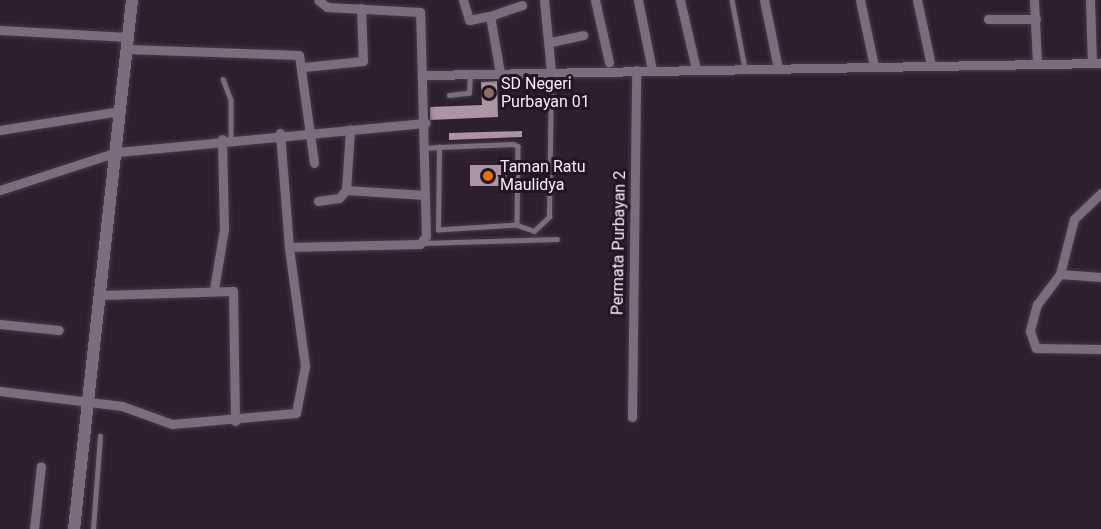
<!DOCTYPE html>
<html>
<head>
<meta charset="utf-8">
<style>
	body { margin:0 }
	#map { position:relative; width:1101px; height:529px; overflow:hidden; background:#2d1f2d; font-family:Roboto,sans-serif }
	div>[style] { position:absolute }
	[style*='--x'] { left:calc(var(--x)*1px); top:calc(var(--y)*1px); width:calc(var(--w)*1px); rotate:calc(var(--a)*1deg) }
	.building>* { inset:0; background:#ac95a2 }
	.roads { filter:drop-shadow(0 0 2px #463a46) drop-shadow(0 0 2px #463a46) }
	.service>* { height:4.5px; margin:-2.25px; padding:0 2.25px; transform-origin:2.25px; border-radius:2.25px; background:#7d6c7d }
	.minor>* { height:9px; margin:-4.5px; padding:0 4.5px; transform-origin:4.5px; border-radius:4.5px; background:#7d6c7d }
	.tertiary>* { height:12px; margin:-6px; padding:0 6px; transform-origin:6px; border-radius:6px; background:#7d6c7d }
	.dots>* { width:16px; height:16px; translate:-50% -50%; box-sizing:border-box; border:3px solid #231523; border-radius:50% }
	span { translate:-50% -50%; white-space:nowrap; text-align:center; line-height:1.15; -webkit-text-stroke:6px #231523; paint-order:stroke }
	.poi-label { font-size:16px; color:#f6ecf6 }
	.left { translate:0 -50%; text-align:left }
	.street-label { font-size:16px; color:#f6ecf6 }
</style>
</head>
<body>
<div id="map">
	<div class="building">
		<div style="clip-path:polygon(497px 81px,498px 117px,430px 120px,430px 107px,482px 105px,481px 82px)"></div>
		<div style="clip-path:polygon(522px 131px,522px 137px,449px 140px,449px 133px)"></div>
		<div style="clip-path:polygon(470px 165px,507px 165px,506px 186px,470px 186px)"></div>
	</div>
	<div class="roads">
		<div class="service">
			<div style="--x:732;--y:0;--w:69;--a:79.2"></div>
			<div style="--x:223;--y:79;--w:22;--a:69"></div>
			<div style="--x:231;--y:100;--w:38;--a:90"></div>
			<div style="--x:449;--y:95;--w:20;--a:-6"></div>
			<div style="--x:469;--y:93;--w:19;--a:-87"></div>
			<div style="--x:425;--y:148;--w:14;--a:-4"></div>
			<div style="--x:439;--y:147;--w:74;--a:-2.3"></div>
			<div style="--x:513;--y:144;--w:5;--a:22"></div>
			<div style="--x:518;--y:146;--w:79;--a:90.7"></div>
			<div style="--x:517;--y:225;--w:79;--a:176.4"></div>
			<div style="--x:438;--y:230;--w:83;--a:-89.3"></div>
			<div style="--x:517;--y:225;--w:18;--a:19"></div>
			<div style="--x:534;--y:231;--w:21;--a:-43"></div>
			<div style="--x:549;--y:217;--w:145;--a:-89.2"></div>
			<div style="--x:422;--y:243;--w:135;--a:-1.7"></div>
			<div style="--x:93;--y:529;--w:93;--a:-85.7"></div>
		</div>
		<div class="minor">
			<div style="--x:463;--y:0;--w:21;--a:73"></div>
			<div style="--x:469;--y:20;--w:21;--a:-11"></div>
			<div style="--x:490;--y:16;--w:58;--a:80"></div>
			<div style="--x:544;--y:0;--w:72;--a:84.4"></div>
			<div style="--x:595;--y:0;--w:64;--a:77.3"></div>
			<div style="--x:638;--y:0;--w:71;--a:78.7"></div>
			<div style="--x:680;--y:0;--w:71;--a:76.9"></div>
			<div style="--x:764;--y:0;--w:69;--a:78.4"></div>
			<div style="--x:860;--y:0;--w:67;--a:78"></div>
			<div style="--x:917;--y:0;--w:66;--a:77.8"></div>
			<div style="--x:1034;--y:0;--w:63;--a:87.3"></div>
			<div style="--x:1090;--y:0;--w:63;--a:88.2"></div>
			<div style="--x:490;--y:16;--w:34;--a:-19"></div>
			<div style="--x:988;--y:19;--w:48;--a:0"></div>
			<div style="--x:0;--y:30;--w:128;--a:3.1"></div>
			<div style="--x:551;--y:42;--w:33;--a:-12"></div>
			<div style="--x:127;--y:49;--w:172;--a:2"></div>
			<div style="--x:299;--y:55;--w:109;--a:82.1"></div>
			<div style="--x:304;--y:67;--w:59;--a:-5.8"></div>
			<div style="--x:363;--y:61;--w:53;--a:-92.2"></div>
			<div style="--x:426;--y:75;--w:675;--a:-1.02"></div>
			<div style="--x:0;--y:130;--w:121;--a:-9"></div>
			<div style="--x:280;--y:133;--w:114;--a:85.5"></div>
			<div style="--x:0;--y:190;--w:123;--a:-18"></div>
			<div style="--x:117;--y:152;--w:310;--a:-5.4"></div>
			<div style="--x:346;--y:190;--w:61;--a:-86.2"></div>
			<div style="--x:1101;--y:193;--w:37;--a:136"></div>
			<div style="--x:1074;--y:219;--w:57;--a:104.3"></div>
			<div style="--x:1060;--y:274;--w:38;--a:127"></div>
			<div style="--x:1037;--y:304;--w:28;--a:105"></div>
			<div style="--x:1030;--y:331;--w:18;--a:71"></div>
			<div style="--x:1036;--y:348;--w:65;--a:0.9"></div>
			<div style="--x:318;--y:201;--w:21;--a:-8"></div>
			<div style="--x:339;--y:198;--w:11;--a:-49"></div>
			<div style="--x:346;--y:190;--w:79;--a:3.6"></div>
			<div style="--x:1060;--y:274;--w:41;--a:4.2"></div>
			<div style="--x:214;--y:289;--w:61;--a:-80.5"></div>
			<div style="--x:224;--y:229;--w:90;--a:-91.3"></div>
			<div style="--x:101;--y:295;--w:132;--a:-1.7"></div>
			<div style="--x:233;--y:291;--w:130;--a:89.1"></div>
			<div style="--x:0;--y:324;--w:59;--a:5.8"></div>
			<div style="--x:0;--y:391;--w:123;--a:7"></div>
			<div style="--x:122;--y:406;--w:53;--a:19.8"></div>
			<div style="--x:172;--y:424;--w:124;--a:-5.1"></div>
			<div style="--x:296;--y:413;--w:48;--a:-79.2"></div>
			<div style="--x:305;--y:366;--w:120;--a:-97.7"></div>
			<div style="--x:289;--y:247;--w:131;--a:-1.3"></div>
			<div style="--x:420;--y:244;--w:10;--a:-53"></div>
			<div style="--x:426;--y:236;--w:224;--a:-91.5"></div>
			<div style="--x:420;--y:12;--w:93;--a:-176.9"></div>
			<div style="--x:327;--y:7;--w:11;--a:-142"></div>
			<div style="--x:632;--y:417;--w:347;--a:-89.3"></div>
			<div style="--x:34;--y:529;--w:63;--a:-83.7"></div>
		</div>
		<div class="tertiary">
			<div style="--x:74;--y:529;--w:532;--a:-83.74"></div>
		</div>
	</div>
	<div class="dots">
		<div style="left:489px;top:93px;background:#8d6e63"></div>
		<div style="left:488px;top:176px;background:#e8710a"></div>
	</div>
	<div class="poi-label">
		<span class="left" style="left:501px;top:93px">SD Negeri<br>Purbayan 01</span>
		<span class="left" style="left:500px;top:176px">Taman Ratu<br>Maulidya</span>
	</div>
	<div class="street-label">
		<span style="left:619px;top:243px;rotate:-89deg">Permata Purbayan 2</span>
	</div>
</div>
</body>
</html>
